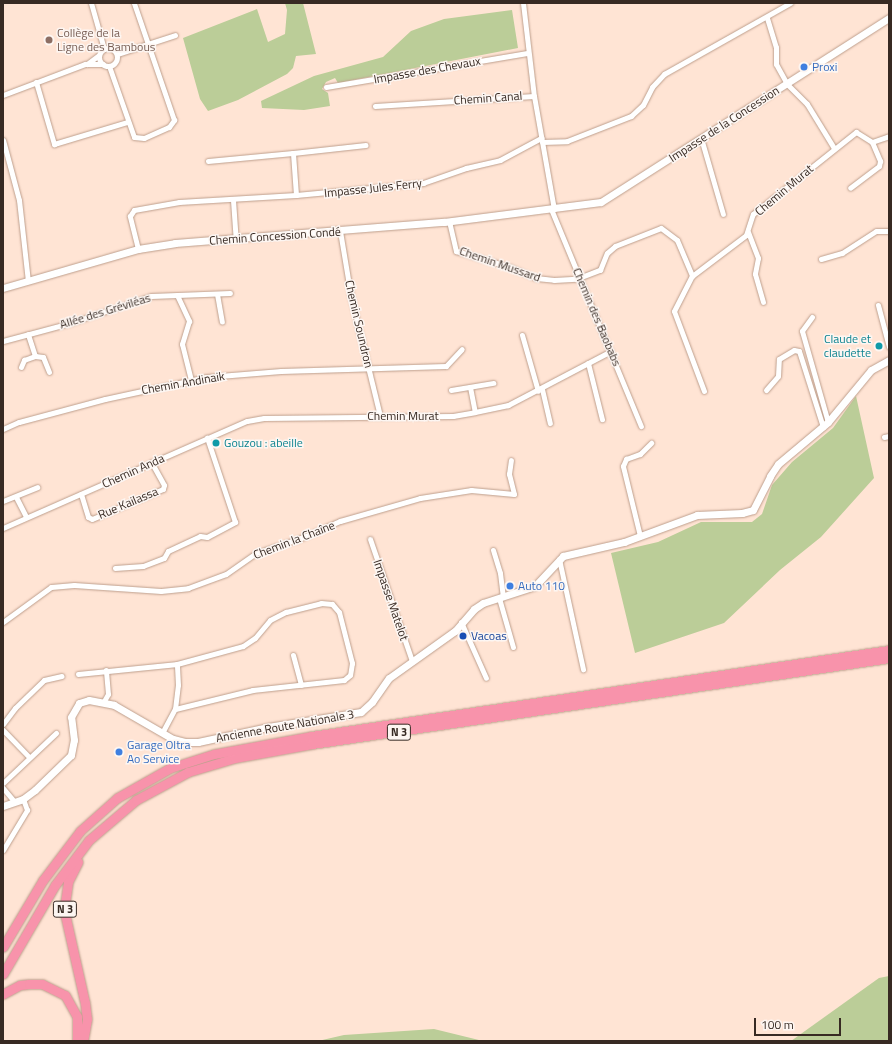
<!DOCTYPE html>
<html>
<head>
<meta charset="utf-8">
<style>
	body { margin:0 }
	#map { position:relative; width:892px; height:1044px; overflow:hidden; background:#ffe4d4; font-family:"Titillium Web",sans-serif }
	div>[style] { position:absolute }
	[style*='--x'] { left:calc(var(--x)*1px); top:calc(var(--y)*1px); width:calc(var(--w)*1px); rotate:calc(var(--a)*1deg) }
	.green>* { inset:0; background:#bbcd98 }
	.roads { filter:drop-shadow(0 0 1px #be9f8d) drop-shadow(0 0 1px #be9f8d) }
	.street>* { height:5px; margin:-2.5px; padding:0 2.5px; transform-origin:2.5px; border-radius:2.5px; background:#fff }
	.street>.ring { margin:-2.5px; padding:0; box-sizing:content-box; background:none; border:5px solid #fff; border-radius:50% }
	.secondary>* { height:7px; margin:-3.5px; padding:0 3.5px; transform-origin:3.5px; border-radius:3.5px; background:#fff }
	.highway>* { height:9px; margin:-4.5px; padding:0 4.5px; transform-origin:4.5px; border-radius:4.5px; background:#f893ab }
	.dots>* { width:11px; height:11px; translate:-50% -50%; box-sizing:border-box; border:2px solid #fdf6f2; border-radius:50% }
	span { translate:-50% -50%; white-space:nowrap; text-align:center; line-height:1.15; -webkit-text-stroke:3px #fdf6f2; paint-order:stroke }
	.shield-label span { padding:1px 3px; background:#fdf6f2; border:1px solid; border-radius:3px; -webkit-text-stroke-width:0 }
	.shield-label { font-size:11px; color:#372a23; font-weight:700 }
	.education-label { font-size:12px; color:#785e54 }
	.left { translate:0 -50%; text-align:left }
	.shop-label { font-size:12px; color:#366cbe }
	.street-label { font-size:12px; color:#372a23 }
	.culture-label { font-size:12px; color:#0d838f }
	.right { translate:-100% -50%; text-align:right }
	.transit-label { font-size:12px; color:#164399 }
	.frame { position:absolute; inset:0; border:4px solid #372a23; pointer-events:none }
	.scale { position:absolute; left:754px; top:1018px; width:87px; height:18px; box-sizing:border-box; border:2px solid #372a23; border-top:0; padding-left:5px; font-size:12px; line-height:14px; white-space:nowrap; color:#372a23; -webkit-text-stroke:3px #fdf6f2; paint-order:stroke }
</style>
</head>
<body>
<div id="map">
	<div class="green">
		<div style="clip-path:polygon(285px 3px,303px 3px,316px 54px,296px 56px,293px 68px,287px 74px,238px 100px,208px 111px,200px 99px,183px 38px,257px 9px,268px 42px,285px 34px,287px 10px)"></div>
		<div style="clip-path:polygon(512px 10px,518px 48px,338px 83px,335px 78px,326px 82px,322px 89px,328px 93px,330px 106px,304px 110px,262px 108px,261px 101px,314px 76px,383px 57px,411px 31px,444px 19px)"></div>
		<div style="clip-path:polygon(856px 396px,874px 478px,821px 537px,780px 570px,724px 623px,635px 653px,611px 553px,658px 542px,701px 522px,752px 522px,762px 514px,772px 485px,792px 462px,833px 428px)"></div>
		<div style="clip-path:polygon(889px 976px,889px 1041px,791px 1041px,879px 978px)"></div>
		<div style="clip-path:polygon(434px 1029px,483px 1041px,318px 1041px,344px 1035px)"></div>
	</div>
	<div class="roads">
		<div class="street">
			<div style="--x:91;--y:3;--w:48;--a:74.2"></div>
			<div style="--x:523;--y:3;--w:94;--a:83.3"></div>
			<div style="--x:767;--y:18;--w:30;--a:73"></div>
			<div style="--x:776;--y:47;--w:17;--a:90"></div>
			<div style="--x:776;--y:64;--w:23;--a:61"></div>
			<div style="--x:787;--y:84;--w:28;--a:45"></div>
			<div style="--x:807;--y:104;--w:52;--a:58.5"></div>
			<div class="ring" style="left:99px;top:48px;width:13px;height:13px"></div>
			<div style="--x:117;--y:54;--w:61;--a:-18.1"></div>
			<div style="--x:87;--y:64;--w:15;--a:-37"></div>
			<div style="--x:109;--y:66;--w:75;--a:70.6"></div>
			<div style="--x:134;--y:137;--w:10;--a:6"></div>
			<div style="--x:144;--y:138;--w:27;--a:-24"></div>
			<div style="--x:169;--y:127;--w:9;--a:-54"></div>
			<div style="--x:174;--y:120;--w:124;--a:-108.9"></div>
			<div style="--x:36;--y:82;--w:65;--a:73.8"></div>
			<div style="--x:54;--y:144;--w:76;--a:-16.8"></div>
			<div style="--x:326;--y:87;--w:204;--a:-9.6"></div>
			<div style="--x:3;--y:95;--w:88;--a:-20.7"></div>
			<div style="--x:85;--y:64;--w:18;--a:0"></div>
			<div style="--x:375;--y:106;--w:159;--a:-3.6"></div>
			<div style="--x:534;--y:96;--w:115;--a:80"></div>
			<div style="--x:701;--y:138;--w:79;--a:73.9"></div>
			<div style="--x:3;--y:140;--w:62;--a:75.1"></div>
			<div style="--x:19;--y:200;--w:81;--a:83.7"></div>
			<div style="--x:542;--y:142;--w:25;--a:-2"></div>
			<div style="--x:567;--y:141;--w:69;--a:-21.3"></div>
			<div style="--x:631;--y:116;--w:16;--a:-43"></div>
			<div style="--x:643;--y:105;--w:20;--a:-63"></div>
			<div style="--x:652;--y:87;--w:18;--a:-47"></div>
			<div style="--x:664;--y:74;--w:145;--a:-29.4"></div>
			<div style="--x:872;--y:142;--w:18;--a:-19"></div>
			<div style="--x:208;--y:161;--w:85;--a:-5.4"></div>
			<div style="--x:296;--y:195;--w:42;--a:-94.1"></div>
			<div style="--x:293;--y:153;--w:73;--a:-6.3"></div>
			<div style="--x:233;--y:200;--w:39;--a:86"></div>
			<div style="--x:551;--y:209;--w:235;--a:67.5"></div>
			<div style="--x:449;--y:221;--w:31;--a:77"></div>
			<div style="--x:456;--y:251;--w:56;--a:16.5"></div>
			<div style="--x:510;--y:267;--w:28;--a:23"></div>
			<div style="--x:536;--y:278;--w:18;--a:6"></div>
			<div style="--x:554;--y:280;--w:22;--a:-3"></div>
			<div style="--x:576;--y:279;--w:26;--a:-21"></div>
			<div style="--x:600;--y:270;--w:18;--a:-68"></div>
			<div style="--x:607;--y:253;--w:11;--a:-41"></div>
			<div style="--x:615;--y:246;--w:49;--a:-21.4"></div>
			<div style="--x:661;--y:228;--w:20;--a:37"></div>
			<div style="--x:677;--y:240;--w:39;--a:67"></div>
			<div style="--x:340;--y:231;--w:67;--a:80.5"></div>
			<div style="--x:351;--y:297;--w:122;--a:76.3"></div>
			<div style="--x:748;--y:232;--w:28;--a:69"></div>
			<div style="--x:758;--y:258;--w:16;--a:101"></div>
			<div style="--x:755;--y:274;--w:29;--a:74"></div>
			<div style="--x:138;--y:249;--w:34;--a:-104"></div>
			<div style="--x:130;--y:216;--w:7;--a:-56"></div>
			<div style="--x:134;--y:210;--w:46;--a:-10.1"></div>
			<div style="--x:179;--y:202;--w:117;--a:-3.4"></div>
			<div style="--x:296;--y:195;--w:128;--a:-5.4"></div>
			<div style="--x:423;--y:183;--w:46;--a:-19.2"></div>
			<div style="--x:466;--y:168;--w:35;--a:-13"></div>
			<div style="--x:500;--y:160;--w:47;--a:-28.2"></div>
			<div style="--x:821;--y:259;--w:22;--a:-16"></div>
			<div style="--x:842;--y:253;--w:40;--a:-32.9"></div>
			<div style="--x:876;--y:231;--w:13;--a:0"></div>
			<div style="--x:217;--y:294;--w:28;--a:80"></div>
			<div style="--x:177;--y:295;--w:29;--a:65"></div>
			<div style="--x:189;--y:321;--w:24;--a:107"></div>
			<div style="--x:182;--y:344;--w:37;--a:76"></div>
			<div style="--x:878;--y:305;--w:43;--a:75.3"></div>
			<div style="--x:812;--y:317;--w:17;--a:126"></div>
			<div style="--x:802;--y:331;--w:95;--a:74.1"></div>
			<div style="--x:522;--y:335;--w:58;--a:74.1"></div>
			<div style="--x:3;--y:341;--w:69;--a:-15"></div>
			<div style="--x:70;--y:323;--w:85;--a:-18.4"></div>
			<div style="--x:151;--y:296;--w:79;--a:-2.2"></div>
			<div style="--x:35;--y:356;--w:8;--a:7"></div>
			<div style="--x:43;--y:357;--w:16;--a:68"></div>
			<div style="--x:588;--y:363;--w:58;--a:76"></div>
			<div style="--x:21;--y:367;--w:8;--a:-67"></div>
			<div style="--x:24;--y:360;--w:12;--a:-20"></div>
			<div style="--x:35;--y:356;--w:23;--a:-108"></div>
			<div style="--x:470;--y:387;--w:25;--a:79"></div>
			<div style="--x:542;--y:389;--w:35;--a:77"></div>
			<div style="--x:451;--y:390;--w:43;--a:-9.5"></div>
			<div style="--x:766;--y:390;--w:18;--a:-49"></div>
			<div style="--x:778;--y:376;--w:17;--a:-87"></div>
			<div style="--x:779;--y:359;--w:17;--a:-31"></div>
			<div style="--x:794;--y:350;--w:5;--a:11"></div>
			<div style="--x:799;--y:351;--w:80;--a:72.5"></div>
			<div style="--x:704;--y:391;--w:85;--a:-110.6"></div>
			<div style="--x:674;--y:311;--w:39;--a:-63"></div>
			<div style="--x:692;--y:276;--w:68;--a:-37.2"></div>
			<div style="--x:746;--y:235;--w:22;--a:-72"></div>
			<div style="--x:753;--y:214;--w:132;--a:-38.5"></div>
			<div style="--x:856;--y:132;--w:19;--a:32"></div>
			<div style="--x:872;--y:142;--w:21;--a:67"></div>
			<div style="--x:880;--y:161;--w:5;--a:101"></div>
			<div style="--x:879;--y:166;--w:36;--a:143"></div>
			<div style="--x:3;--y:429;--w:17;--a:-24"></div>
			<div style="--x:19;--y:422;--w:89;--a:-15"></div>
			<div style="--x:105;--y:399;--w:104;--a:-12.2"></div>
			<div style="--x:207;--y:377;--w:74;--a:-4.6"></div>
			<div style="--x:281;--y:371;--w:165;--a:-1.7"></div>
			<div style="--x:446;--y:366;--w:23;--a:-47"></div>
			<div style="--x:884;--y:437;--w:5;--a:-11"></div>
			<div style="--x:81;--y:494;--w:24;--a:73"></div>
			<div style="--x:88;--y:517;--w:4;--a:27"></div>
			<div style="--x:92;--y:519;--w:77;--a:-22.9"></div>
			<div style="--x:163;--y:489;--w:4;--a:-76"></div>
			<div style="--x:164;--y:485;--w:26;--a:-119"></div>
			<div style="--x:16;--y:497;--w:22;--a:63"></div>
			<div style="--x:3;--y:501;--w:37;--a:-22"></div>
			<div style="--x:3;--y:528;--w:266;--a:-23.7"></div>
			<div style="--x:247;--y:421;--w:17;--a:-10"></div>
			<div style="--x:264;--y:418;--w:189;--a:-0.6"></div>
			<div style="--x:453;--y:416;--w:22;--a:-10"></div>
			<div style="--x:475;--y:412;--w:34;--a:-12"></div>
			<div style="--x:508;--y:405;--w:116;--a:-27.7"></div>
			<div style="--x:640;--y:536;--w:72;--a:-103.7"></div>
			<div style="--x:623;--y:466;--w:8;--a:-67"></div>
			<div style="--x:626;--y:459;--w:15;--a:-20"></div>
			<div style="--x:640;--y:454;--w:16;--a:-45"></div>
			<div style="--x:370;--y:539;--w:129;--a:71"></div>
			<div style="--x:493;--y:550;--w:24;--a:73"></div>
			<div style="--x:500;--y:573;--w:24;--a:83"></div>
			<div style="--x:559;--y:559;--w:113;--a:77.7"></div>
			<div style="--x:115;--y:568;--w:28;--a:-4"></div>
			<div style="--x:143;--y:566;--w:22;--a:-21"></div>
			<div style="--x:164;--y:558;--w:8;--a:-60"></div>
			<div style="--x:168;--y:551;--w:35;--a:-25"></div>
			<div style="--x:200;--y:536;--w:7;--a:8"></div>
			<div style="--x:207;--y:537;--w:32;--a:-28"></div>
			<div style="--x:235;--y:522;--w:89;--a:-108.4"></div>
			<div style="--x:499;--y:598;--w:51;--a:74.1"></div>
			<div style="--x:3;--y:622;--w:59;--a:-36.1"></div>
			<div style="--x:51;--y:587;--w:23;--a:-5"></div>
			<div style="--x:74;--y:585;--w:87;--a:3.9"></div>
			<div style="--x:161;--y:591;--w:27;--a:-6"></div>
			<div style="--x:188;--y:588;--w:40;--a:-20.2"></div>
			<div style="--x:226;--y:574;--w:37;--a:-35"></div>
			<div style="--x:256;--y:553;--w:47;--a:-18.4"></div>
			<div style="--x:301;--y:538;--w:43;--a:-23.6"></div>
			<div style="--x:340;--y:521;--w:83;--a:-16"></div>
			<div style="--x:420;--y:498;--w:52;--a:-8.9"></div>
			<div style="--x:471;--y:490;--w:43;--a:5.3"></div>
			<div style="--x:514;--y:494;--w:21;--a:-104"></div>
			<div style="--x:509;--y:474;--w:14;--a:-82"></div>
			<div style="--x:461;--y:622;--w:61;--a:65.9"></div>
			<div style="--x:293;--y:655;--w:31;--a:75"></div>
			<div style="--x:78;--y:674;--w:100;--a:-5.8"></div>
			<div style="--x:177;--y:664;--w:68;--a:-15.3"></div>
			<div style="--x:243;--y:646;--w:14;--a:-34"></div>
			<div style="--x:255;--y:638;--w:23;--a:-50"></div>
			<div style="--x:270;--y:620;--w:18;--a:-27"></div>
			<div style="--x:286;--y:612;--w:36;--a:-14"></div>
			<div style="--x:321;--y:603;--w:11;--a:5"></div>
			<div style="--x:332;--y:604;--w:11;--a:49"></div>
			<div style="--x:339;--y:612;--w:53;--a:75.7"></div>
			<div style="--x:352;--y:663;--w:12;--a:99"></div>
			<div style="--x:350;--y:675;--w:8;--a:140"></div>
			<div style="--x:344;--y:680;--w:92;--a:173.7"></div>
			<div style="--x:253;--y:690;--w:80;--a:166.3"></div>
			<div style="--x:104;--y:701;--w:8;--a:-60"></div>
			<div style="--x:108;--y:694;--w:24;--a:-95"></div>
			<div style="--x:3;--y:724;--w:20;--a:-53"></div>
			<div style="--x:15;--y:708;--w:40;--a:-44"></div>
			<div style="--x:44;--y:680;--w:18;--a:-13"></div>
			<div style="--x:3;--y:730;--w:37;--a:46"></div>
			<div style="--x:162;--y:733;--w:27;--a:-62"></div>
			<div style="--x:175;--y:709;--w:24;--a:-83"></div>
			<div style="--x:178;--y:685;--w:21;--a:-93"></div>
			<div style="--x:3;--y:783;--w:73;--a:-43.3"></div>
			<div style="--x:3;--y:788;--w:17;--a:50"></div>
			<div style="--x:3;--y:850;--w:47;--a:-59"></div>
			<div style="--x:27;--y:810;--w:12;--a:-110"></div>
		</div>
		<div class="secondary">
			<div style="--x:3;--y:288;--w:141;--a:-16.1"></div>
			<div style="--x:138;--y:249;--w:37;--a:-9"></div>
			<div style="--x:175;--y:243;--w:270;--a:-4.5"></div>
			<div style="--x:444;--y:222;--w:158;--a:-7.3"></div>
			<div style="--x:601;--y:202;--w:342;--a:-32.6"></div>
			<div style="--x:3;--y:806;--w:21;--a:-19"></div>
			<div style="--x:23;--y:799;--w:15;--a:-37"></div>
			<div style="--x:35;--y:790;--w:50;--a:-44.2"></div>
			<div style="--x:71;--y:755;--w:15;--a:-79"></div>
			<div style="--x:74;--y:740;--w:23;--a:-97"></div>
			<div style="--x:71;--y:717;--w:16;--a:-60"></div>
			<div style="--x:79;--y:703;--w:10;--a:-17"></div>
			<div style="--x:89;--y:700;--w:25;--a:11"></div>
			<div style="--x:114;--y:705;--w:68;--a:30"></div>
			<div style="--x:173;--y:739;--w:12;--a:14"></div>
			<div style="--x:185;--y:742;--w:13;--a:0"></div>
			<div style="--x:198;--y:742;--w:72;--a:-12.1"></div>
			<div style="--x:268;--y:727;--w:94;--a:-9.2"></div>
			<div style="--x:361;--y:712;--w:15;--a:-42"></div>
			<div style="--x:372;--y:702;--w:29;--a:-55"></div>
			<div style="--x:389;--y:678;--w:81;--a:-35.5"></div>
			<div style="--x:455;--y:631;--w:29;--a:-49"></div>
			<div style="--x:474;--y:609;--w:11;--a:-34"></div>
			<div style="--x:483;--y:603;--w:55;--a:-18.1"></div>
			<div style="--x:535;--y:586;--w:41;--a:-47"></div>
			<div style="--x:563;--y:556;--w:63;--a:-12.9"></div>
			<div style="--x:624;--y:542;--w:78;--a:-20.3"></div>
			<div style="--x:697;--y:515;--w:45;--a:-2.5"></div>
			<div style="--x:742;--y:513;--w:11;--a:-15"></div>
			<div style="--x:753;--y:510;--w:38;--a:-63"></div>
			<div style="--x:770;--y:476;--w:14;--a:-56"></div>
			<div style="--x:778;--y:464;--w:65;--a:-40"></div>
			<div style="--x:828;--y:422;--w:67;--a:-50.4"></div>
			<div style="--x:871;--y:370;--w:21;--a:-29"></div>
		</div>
		<div class="highway">
			<div style="--x:78;--y:862;--w:22;--a:117"></div>
			<div style="--x:68;--y:882;--w:28;--a:98"></div>
			<div style="--x:64;--y:910;--w:95;--a:77.3"></div>
			<div style="--x:85;--y:1003;--w:16;--a:83"></div>
			<div style="--x:87;--y:1019;--w:22;--a:100"></div>
			<div style="--x:3;--y:947;--w:78;--a:-59.2"></div>
			<div style="--x:43;--y:880;--w:61;--a:-52.9"></div>
			<div style="--x:80;--y:831;--w:50;--a:-41.7"></div>
			<div style="--x:117;--y:798;--w:61;--a:-29.5"></div>
			<div style="--x:170;--y:768;--w:46;--a:-17.7"></div>
			<div style="--x:214;--y:754;--w:100;--a:-10.4"></div>
			<div style="--x:312;--y:736;--w:583;--a:-8.48"></div>
			<div style="--x:3;--y:974;--w:103;--a:-59.7"></div>
			<div style="--x:55;--y:885;--w:56;--a:-52.9"></div>
			<div style="--x:89;--y:840;--w:62;--a:-40.4"></div>
			<div style="--x:136;--y:800;--w:59;--a:-28.3"></div>
			<div style="--x:188;--y:772;--w:49;--a:-16.6"></div>
			<div style="--x:235;--y:758;--w:78;--a:-10.3"></div>
			<div style="--x:312;--y:744;--w:583;--a:-8.48"></div>
			<div style="--x:3;--y:994;--w:19;--a:-28"></div>
			<div style="--x:20;--y:985;--w:9;--a:-6"></div>
			<div style="--x:29;--y:984;--w:13;--a:0"></div>
			<div style="--x:42;--y:984;--w:25;--a:26"></div>
			<div style="--x:65;--y:995;--w:25;--a:61"></div>
			<div style="--x:77;--y:1017;--w:24;--a:90"></div>
		</div>
	</div>
	<div class="dots">
		<div style="left:49px;top:40px;background:#8d6e63"></div>
		<div style="left:804px;top:67px;background:#3f7fe0"></div>
		<div style="left:879px;top:346px;background:#0f9aa8"></div>
		<div style="left:216px;top:443px;background:#0f9aa8"></div>
		<div style="left:510px;top:586px;background:#3f7fe0"></div>
		<div style="left:463px;top:636px;background:#1a4fb4"></div>
		<div style="left:119px;top:752px;background:#3f7fe0"></div>
	</div>
	<div class="shield-label">
		<span style="left:399px;top:732px">N 3</span>
		<span style="left:65px;top:909px">N 3</span>
	</div>
	<div class="education-label">
		<span class="left" style="left:57px;top:40px">Collège de la<br>Ligne des Bambous</span>
	</div>
	<div class="shop-label">
		<span class="left" style="left:812px;top:67px">Proxi</span>
		<span class="left" style="left:518px;top:586px">Auto 110</span>
		<span class="left" style="left:127px;top:752px">Garage Oltra<br>Ao Service</span>
	</div>
	<div class="street-label">
		<span style="left:427px;top:70px;rotate:-10deg">Impasse des Chevaux</span>
		<span style="left:488px;top:98px;rotate:-4deg">Chemin Canal</span>
		<span style="left:724px;top:124px;rotate:-33deg">Impasse de la Concession</span>
		<span style="left:373px;top:188px;rotate:-6deg">Impasse Jules Ferry</span>
		<span style="left:784px;top:190px;rotate:-40deg">Chemin Murat</span>
		<span style="left:275px;top:236px;rotate:-4deg">Chemin Concession Condé</span>
		<span style="left:500px;top:264px;rotate:19deg">Chemin Mussard</span>
		<span style="left:105px;top:311px;rotate:-17deg">Allée des Gréviléas</span>
		<span style="left:597px;top:317px;rotate:67deg">Chemin des Baobabs</span>
		<span style="left:359px;top:324px;rotate:77deg">Chemin Soundron</span>
		<span style="left:183px;top:383px;rotate:-10deg">Chemin Andinaik</span>
		<span style="left:403px;top:416px">Chemin Murat</span>
		<span style="left:133px;top:471px;rotate:-24deg">Chemin Anda</span>
		<span style="left:128px;top:503px;rotate:-23deg">Rue Kailassa</span>
		<span style="left:294px;top:540px;rotate:-21deg">Chemin la Chaîne</span>
		<span style="left:391px;top:600px;rotate:71deg">Impasse Matelot</span>
		<span style="left:285px;top:726px;rotate:-10deg">Ancienne Route Nationale 3</span>
	</div>
	<div class="culture-label">
		<span class="right" style="left:871px;top:346px">Claude et<br>claudette</span>
		<span class="left" style="left:224px;top:443px">Gouzou : abeille</span>
	</div>
	<div class="transit-label">
		<span class="left" style="left:471px;top:636px">Vacoas</span>
	</div>
	<div class="frame"></div>
	<div class="scale">100 m</div>
</div>
</body>
</html>
